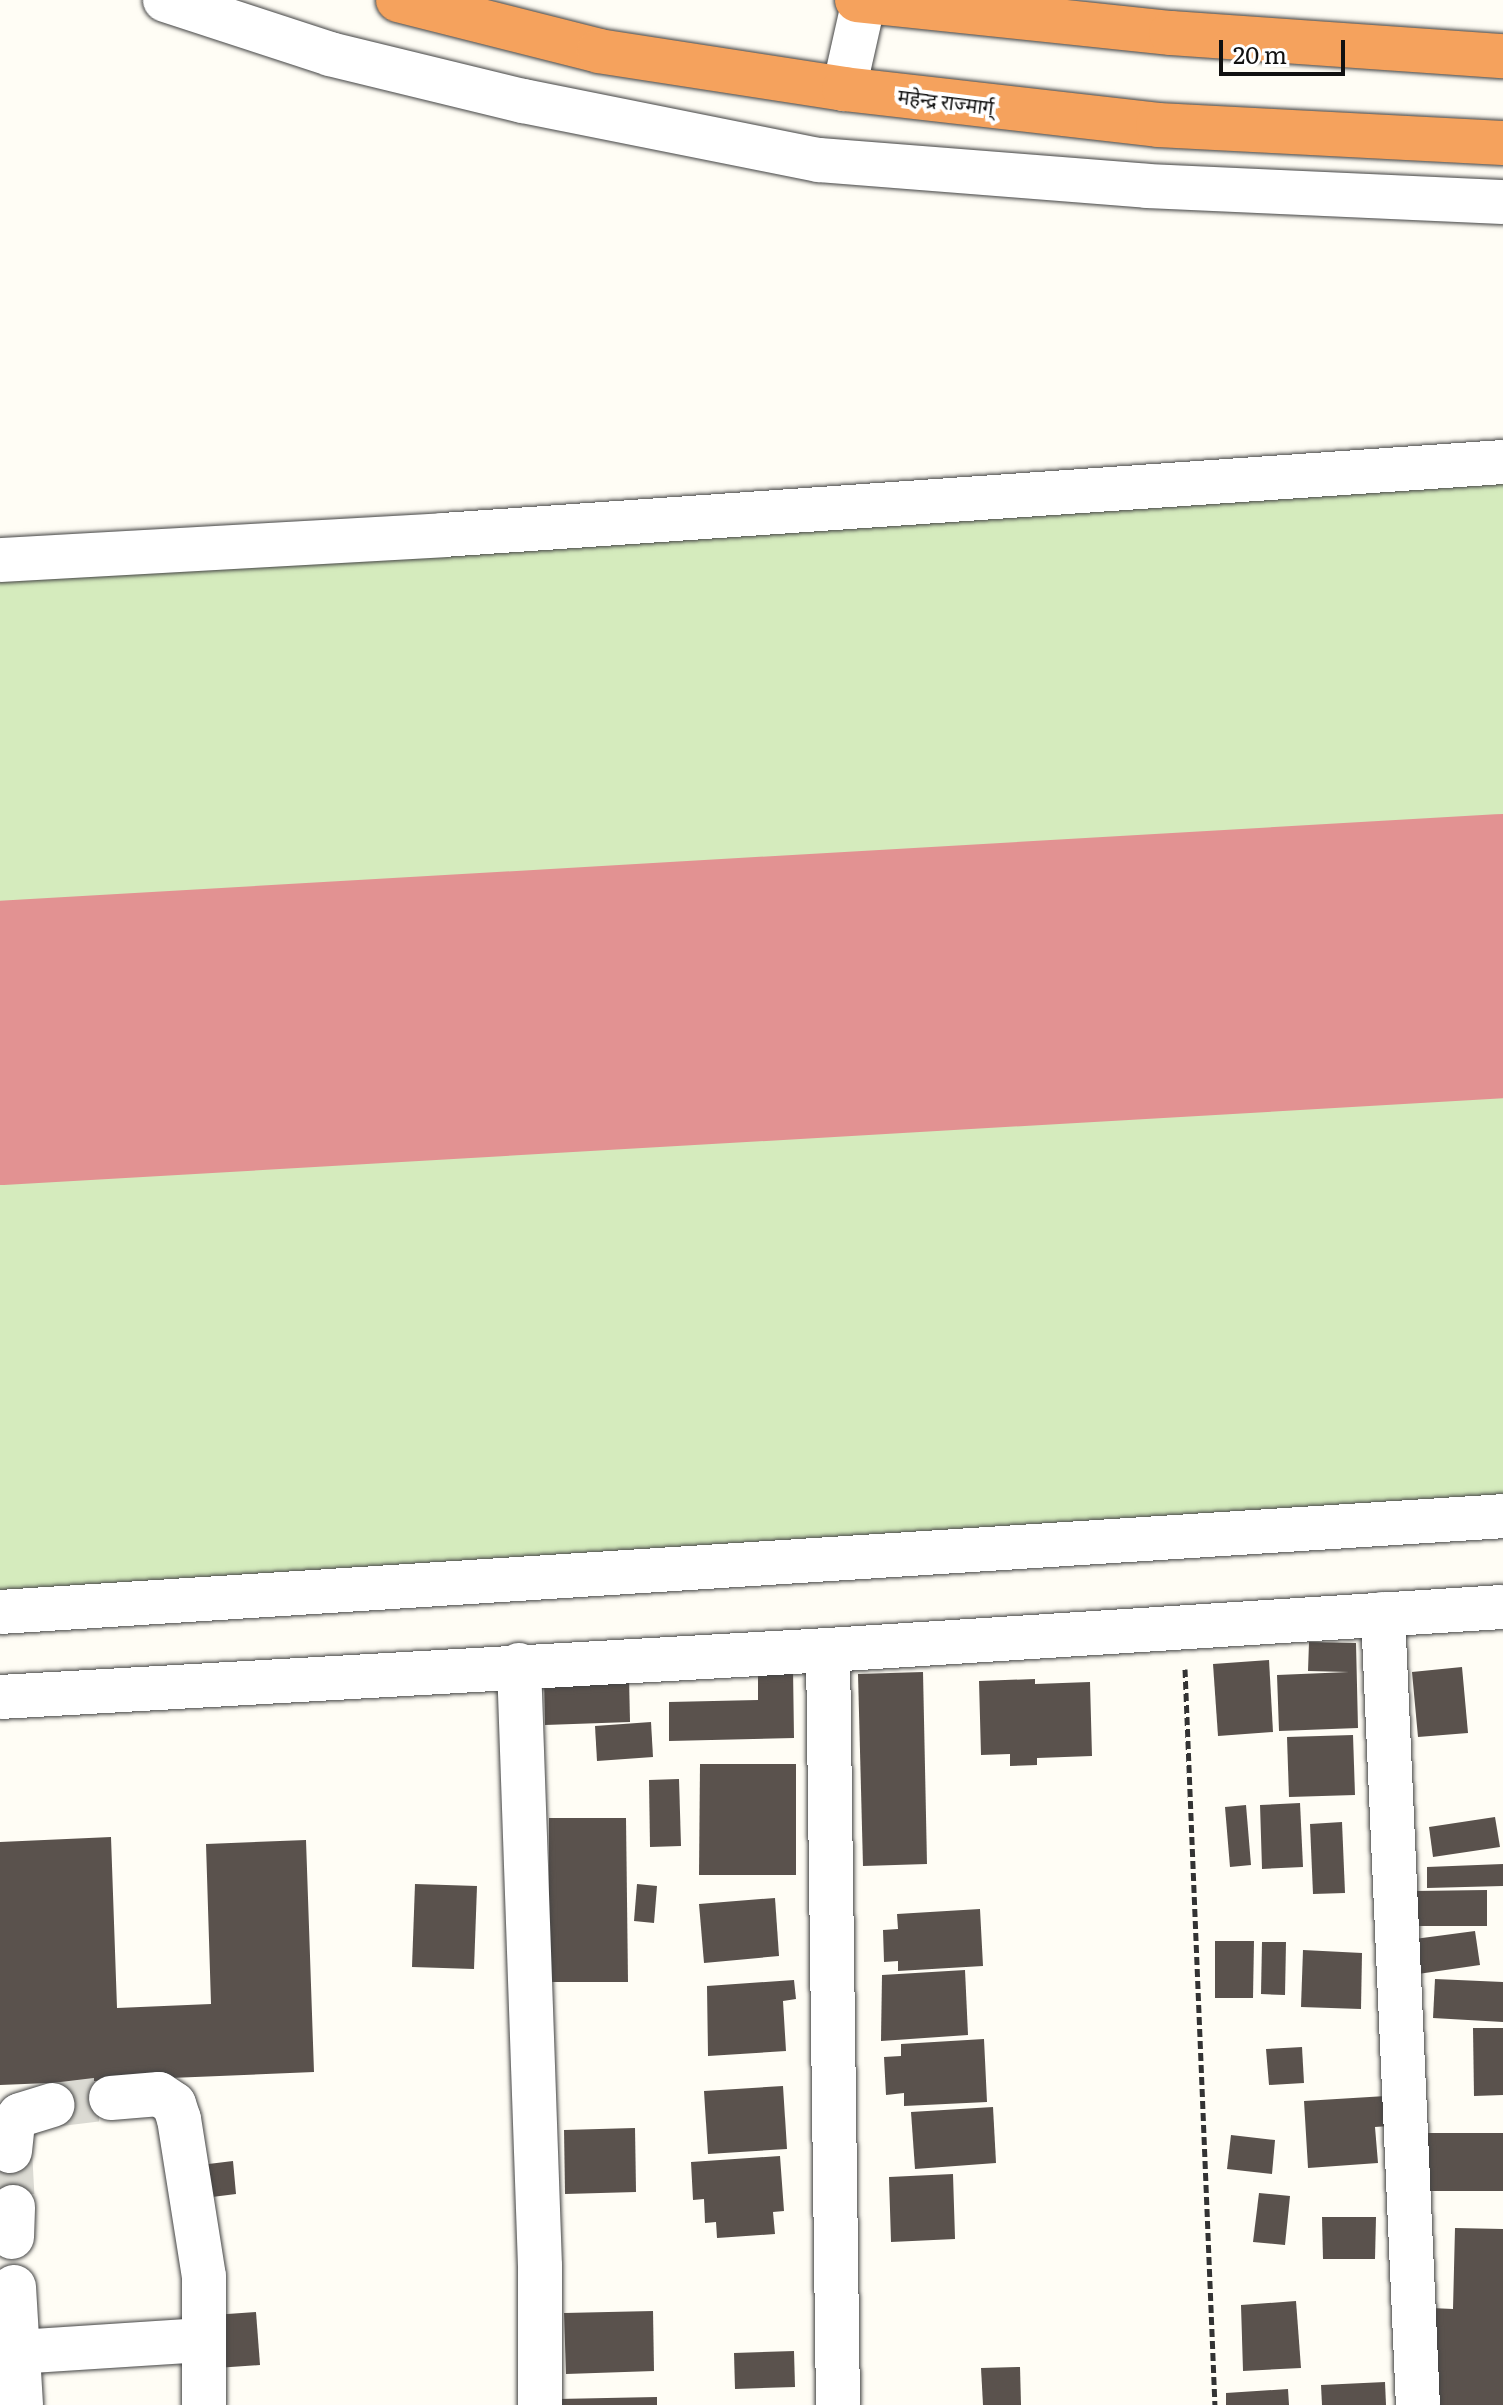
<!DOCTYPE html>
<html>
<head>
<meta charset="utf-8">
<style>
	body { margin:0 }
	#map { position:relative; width:1503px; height:2405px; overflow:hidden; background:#fffdf5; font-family:Literata,"Noto Sans Devanagari",serif }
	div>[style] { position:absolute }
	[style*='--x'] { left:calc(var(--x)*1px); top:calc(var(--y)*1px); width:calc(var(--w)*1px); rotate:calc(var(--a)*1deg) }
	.green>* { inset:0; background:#d5ebbd }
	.runway>* { height:284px; margin:-142px; padding:0 142px; transform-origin:142px; border-radius:142px; background:#e29292 }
	.building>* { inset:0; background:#5a524d }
	.minor-tunnel>* { height:44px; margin-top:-22px; transform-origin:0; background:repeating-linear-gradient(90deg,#dbdad3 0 44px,transparent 0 66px) }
	.path>* { height:5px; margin-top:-2.5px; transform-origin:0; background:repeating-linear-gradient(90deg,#333 0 8px,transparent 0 12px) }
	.roads { filter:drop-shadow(0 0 2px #444) drop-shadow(0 0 2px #444) }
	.minor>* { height:44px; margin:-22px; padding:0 22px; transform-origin:22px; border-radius:22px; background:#fff }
	.highway>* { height:44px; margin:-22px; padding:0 22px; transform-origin:22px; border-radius:22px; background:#f5a25d }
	span { translate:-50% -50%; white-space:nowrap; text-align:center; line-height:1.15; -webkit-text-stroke:8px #fff; paint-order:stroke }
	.street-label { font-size:20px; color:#111 }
	.scale { position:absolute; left:1219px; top:40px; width:126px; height:36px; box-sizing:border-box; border:4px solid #111; border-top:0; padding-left:10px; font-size:24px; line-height:28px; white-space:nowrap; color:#111; -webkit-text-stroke:6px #fff; paint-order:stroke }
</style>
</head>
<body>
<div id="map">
	<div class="green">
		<div style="clip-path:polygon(1503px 482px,1503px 880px,0 968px,0 575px)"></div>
		<div style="clip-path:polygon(1503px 1067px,1503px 1503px,0 1594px,0 1156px)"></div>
	</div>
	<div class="runway">
		<div style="--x:0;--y:1043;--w:1506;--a:-3.31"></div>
	</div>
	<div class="building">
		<div style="clip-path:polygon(1309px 1642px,1356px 1643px,1358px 1728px,1279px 1731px,1277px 1675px,1349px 1672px,1308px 1671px)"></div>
		<div style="clip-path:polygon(1269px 1660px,1273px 1732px,1218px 1736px,1213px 1664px)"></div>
		<div style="clip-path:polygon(1462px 1667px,1468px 1733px,1418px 1737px,1412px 1672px)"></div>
		<div style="clip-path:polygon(793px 1668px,794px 1738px,669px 1741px,669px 1702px,758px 1700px,758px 1669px)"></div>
		<div style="clip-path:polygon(923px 1672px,927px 1864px,863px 1866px,858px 1674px)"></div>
		<div style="clip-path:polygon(629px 1677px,630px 1722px,545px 1725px,544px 1680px)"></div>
		<div style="clip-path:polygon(1035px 1679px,1035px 1684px,1090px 1682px,1092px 1756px,1037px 1758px,1037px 1765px,1010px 1766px,1010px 1754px,981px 1755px,979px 1681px)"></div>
		<div style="clip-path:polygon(651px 1722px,653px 1757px,597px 1761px,595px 1726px)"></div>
		<div style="clip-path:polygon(1353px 1735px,1355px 1795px,1289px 1797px,1287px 1737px)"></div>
		<div style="clip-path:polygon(700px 1764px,796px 1764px,796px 1875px,699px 1875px)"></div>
		<div style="clip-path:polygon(679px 1779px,681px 1846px,650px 1847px,649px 1780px)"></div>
		<div style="clip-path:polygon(1300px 1803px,1303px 1867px,1262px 1869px,1260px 1805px)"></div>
		<div style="clip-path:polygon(1246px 1805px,1251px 1865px,1230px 1867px,1225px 1807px)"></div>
		<div style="clip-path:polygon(1495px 1817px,1500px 1847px,1433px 1857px,1429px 1827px)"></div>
		<div style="clip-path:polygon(549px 1818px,626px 1818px,628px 1982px,549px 1982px)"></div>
		<div style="clip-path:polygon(1342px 1822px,1345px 1893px,1313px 1894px,1310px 1824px)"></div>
		<div style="clip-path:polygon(111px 1837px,117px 2008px,211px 2004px,206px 1844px,306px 1840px,314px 2072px,0 2085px,0 1842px)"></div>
		<div style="clip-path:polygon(1503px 1864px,1503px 1886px,1427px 1888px,1427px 1867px)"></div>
		<div style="clip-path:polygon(415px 1884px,477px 1886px,474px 1969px,412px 1967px)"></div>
		<div style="clip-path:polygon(637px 1884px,657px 1886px,654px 1923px,634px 1921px)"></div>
		<div style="clip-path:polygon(1487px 1890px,1487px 1926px,1414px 1926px,1414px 1891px)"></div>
		<div style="clip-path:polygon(775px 1898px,779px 1956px,704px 1963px,699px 1904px)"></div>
		<div style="clip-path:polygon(980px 1909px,983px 1966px,898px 1971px,898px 1961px,884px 1962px,883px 1930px,898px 1929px,897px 1914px)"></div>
		<div style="clip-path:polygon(1475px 1931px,1480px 1965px,1411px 1975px,1407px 1940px)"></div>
		<div style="clip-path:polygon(1215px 1941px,1254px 1941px,1253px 1998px,1215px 1998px)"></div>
		<div style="clip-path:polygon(1262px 1942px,1286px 1942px,1285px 1995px,1261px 1994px)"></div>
		<div style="clip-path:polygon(1303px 1950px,1362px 1953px,1361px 2009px,1301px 2007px)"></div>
		<div style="clip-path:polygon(965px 1970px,968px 2035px,881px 2041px,882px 1975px)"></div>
		<div style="clip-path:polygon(1435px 1979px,1503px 1982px,1503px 2022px,1433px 2018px)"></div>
		<div style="clip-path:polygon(794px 1980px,796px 1999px,783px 2001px,786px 2051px,708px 2056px,707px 1986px)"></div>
		<div style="clip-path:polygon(1473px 2028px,1503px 2028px,1503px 2095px,1474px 2096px)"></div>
		<div style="clip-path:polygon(984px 2039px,987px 2102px,904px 2106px,904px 2093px,886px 2095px,884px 2057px,901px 2056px,901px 2044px)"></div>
		<div style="clip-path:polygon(1302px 2047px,1304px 2083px,1269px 2085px,1266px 2049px)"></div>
		<div style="clip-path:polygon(783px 2086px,787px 2149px,708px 2154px,704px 2091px)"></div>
		<div style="clip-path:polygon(1386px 2096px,1389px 2126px,1375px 2127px,1378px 2163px,1308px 2168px,1304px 2101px)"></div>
		<div style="clip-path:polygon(993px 2107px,996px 2163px,915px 2169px,911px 2112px)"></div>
		<div style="clip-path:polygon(635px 2128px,636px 2192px,565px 2194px,564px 2130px)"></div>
		<div style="clip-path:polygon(1420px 2133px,1503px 2133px,1503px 2191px,1420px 2191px)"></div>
		<div style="clip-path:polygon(1231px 2135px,1275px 2140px,1272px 2174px,1227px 2169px)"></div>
		<div style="clip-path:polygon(780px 2156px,784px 2211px,773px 2212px,775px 2234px,717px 2238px,716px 2222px,705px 2223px,704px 2199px,693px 2200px,691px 2162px)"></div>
		<div style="clip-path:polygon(233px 2161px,236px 2194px,196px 2199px,192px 2166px)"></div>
		<div style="clip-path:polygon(953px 2174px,955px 2239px,891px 2242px,889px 2177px)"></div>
		<div style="clip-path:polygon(1259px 2193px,1290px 2196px,1285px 2245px,1253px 2242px)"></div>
		<div style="clip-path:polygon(1322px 2217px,1376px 2217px,1375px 2259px,1323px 2259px)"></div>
		<div style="clip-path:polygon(1455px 2228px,1503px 2229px,1503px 2405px,1430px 2405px,1431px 2308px,1453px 2309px)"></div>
		<div style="clip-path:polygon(1296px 2301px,1301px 2368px,1243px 2371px,1241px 2305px)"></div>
		<div style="clip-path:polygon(653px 2311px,654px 2371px,566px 2374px,564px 2313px)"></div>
		<div style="clip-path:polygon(256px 2312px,260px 2365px,216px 2368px,213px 2315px)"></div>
		<div style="clip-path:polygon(794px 2351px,795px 2387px,735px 2389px,734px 2353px)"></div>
		<div style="clip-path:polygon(1020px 2367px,1021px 2405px,983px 2405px,981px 2368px)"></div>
		<div style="clip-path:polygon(1385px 2382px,1386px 2405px,1322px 2405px,1321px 2385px)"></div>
		<div style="clip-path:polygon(1288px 2389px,1289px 2405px,1226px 2405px,1226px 2393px)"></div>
		<div style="clip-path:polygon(657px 2397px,657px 2405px,557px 2405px,557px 2399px)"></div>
	</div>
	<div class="minor-tunnel">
		<div style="--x:53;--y:2105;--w:58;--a:-6.9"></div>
		<div style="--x:10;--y:2151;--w:56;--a:86.9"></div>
	</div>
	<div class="path">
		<div style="--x:1185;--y:1669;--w:737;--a:87.67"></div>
	</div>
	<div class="roads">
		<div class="minor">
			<div style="--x:165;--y:0;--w:174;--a:18.1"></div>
			<div style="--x:330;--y:54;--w:199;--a:13.7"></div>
			<div style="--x:523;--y:101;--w:302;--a:11.3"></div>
			<div style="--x:819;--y:160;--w:329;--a:4.5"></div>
			<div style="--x:1147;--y:186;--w:356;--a:2.6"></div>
			<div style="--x:844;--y:89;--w:91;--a:-77.3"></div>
			<div style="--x:0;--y:560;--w:444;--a:-3.2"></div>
			<div style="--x:443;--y:535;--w:1063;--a:-3.94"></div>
			<div style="--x:0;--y:1612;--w:1506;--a:-3.65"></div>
			<div style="--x:1383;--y:1614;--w:792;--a:87.47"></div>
			<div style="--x:519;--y:1665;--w:601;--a:88"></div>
			<div style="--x:540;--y:2266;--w:139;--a:90"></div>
			<div style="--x:0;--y:1697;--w:829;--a:-3.25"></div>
			<div style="--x:111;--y:2098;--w:48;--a:-4.8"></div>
			<div style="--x:159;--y:2094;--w:18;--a:34"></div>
			<div style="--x:174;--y:2104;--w:16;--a:72"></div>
			<div style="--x:179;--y:2119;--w:159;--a:81"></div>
			<div style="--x:204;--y:2276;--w:129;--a:90"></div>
			<div style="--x:10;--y:2151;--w:27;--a:-84"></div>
			<div style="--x:13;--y:2124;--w:11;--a:-52"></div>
			<div style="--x:20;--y:2115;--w:34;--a:-17"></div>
			<div style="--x:12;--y:2237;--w:30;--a:-88"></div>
			<div style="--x:14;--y:2287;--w:118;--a:86.6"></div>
			<div style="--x:18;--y:2352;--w:186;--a:-3.7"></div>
			<div style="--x:838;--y:2405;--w:755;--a:-90.76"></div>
			<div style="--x:828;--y:1650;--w:676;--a:-3.65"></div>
		</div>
		<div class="highway">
			<div style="--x:398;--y:0;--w:207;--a:14.2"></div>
			<div style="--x:599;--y:51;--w:248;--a:8.8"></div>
			<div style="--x:844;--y:89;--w:316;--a:6.5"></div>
			<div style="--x:1158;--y:125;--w:345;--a:3"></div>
			<div style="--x:857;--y:0;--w:316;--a:6"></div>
			<div style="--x:1171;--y:33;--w:333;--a:4"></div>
		</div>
	</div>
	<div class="street-label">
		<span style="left:946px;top:101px;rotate:7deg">महेन्द्र राज्मार्ग्</span>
	</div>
	<div class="scale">20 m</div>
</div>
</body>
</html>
